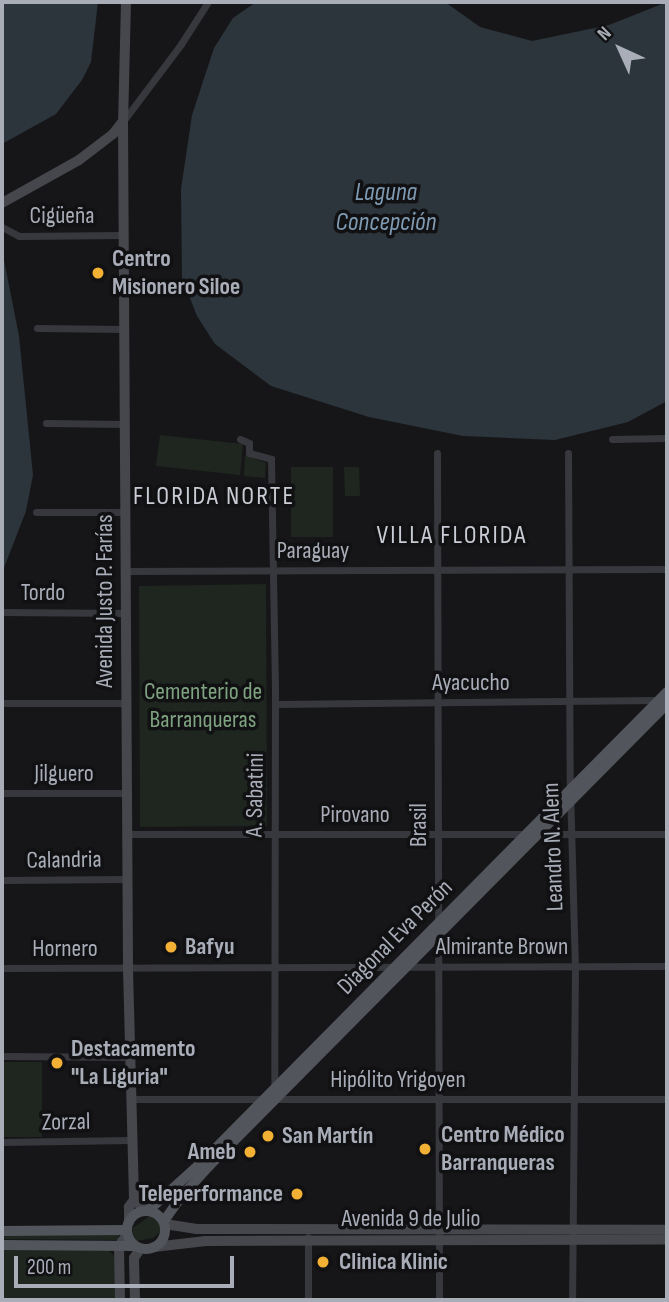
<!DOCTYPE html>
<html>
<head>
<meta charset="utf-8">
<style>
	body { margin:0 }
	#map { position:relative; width:669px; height:1302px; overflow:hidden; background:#161618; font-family:"Sofia Sans Condensed",sans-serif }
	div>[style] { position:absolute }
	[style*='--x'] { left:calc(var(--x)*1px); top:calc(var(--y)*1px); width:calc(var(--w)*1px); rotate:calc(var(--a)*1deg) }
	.green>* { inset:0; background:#1e261f }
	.water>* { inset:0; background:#2c353c }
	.street>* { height:7px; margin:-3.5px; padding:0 3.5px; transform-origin:3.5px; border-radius:3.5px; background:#37383d }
	.secondary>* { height:10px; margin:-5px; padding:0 5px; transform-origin:5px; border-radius:5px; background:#45474d }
	.primary>* { height:10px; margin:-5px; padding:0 5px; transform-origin:5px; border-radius:5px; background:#53555c }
	.primary>.ring { margin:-5px; padding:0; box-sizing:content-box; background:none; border:10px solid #53555c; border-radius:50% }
	.dots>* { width:19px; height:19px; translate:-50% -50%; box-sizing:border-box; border:4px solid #111113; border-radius:50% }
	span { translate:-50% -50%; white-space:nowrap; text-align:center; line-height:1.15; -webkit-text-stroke:7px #111113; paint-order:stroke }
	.street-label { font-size:24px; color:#a8adb8 }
	.poi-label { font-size:24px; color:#a8adb8; font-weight:700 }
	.left { translate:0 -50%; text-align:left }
	.right { translate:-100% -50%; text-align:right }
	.park-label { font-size:24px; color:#7fa381 }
	.water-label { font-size:26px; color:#7f9bb3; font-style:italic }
	.neighbourhood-label { font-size:26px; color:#c9ccd4; letter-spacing:2px }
	.frame { position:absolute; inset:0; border:4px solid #a8adb8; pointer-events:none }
	.north { position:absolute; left:585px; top:14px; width:70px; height:70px; -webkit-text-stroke:5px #111113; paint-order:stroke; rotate:315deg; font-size:19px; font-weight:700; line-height:28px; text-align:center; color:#a8adb8 }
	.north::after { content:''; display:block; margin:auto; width:24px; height:32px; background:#a8adb8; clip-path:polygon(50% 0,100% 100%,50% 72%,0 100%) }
	.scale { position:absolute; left:14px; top:1256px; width:220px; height:32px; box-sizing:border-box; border:4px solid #a8adb8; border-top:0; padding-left:9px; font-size:21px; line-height:24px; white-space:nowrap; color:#a8adb8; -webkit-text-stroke:5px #111113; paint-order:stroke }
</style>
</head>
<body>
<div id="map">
	<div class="green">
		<div style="clip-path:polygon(160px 435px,243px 444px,240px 475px,156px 466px)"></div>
		<div style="clip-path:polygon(245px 455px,266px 463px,265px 478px,244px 476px)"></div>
		<div style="clip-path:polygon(291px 467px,333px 467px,333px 537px,291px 537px)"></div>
		<div style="clip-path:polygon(344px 467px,359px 467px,360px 496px,345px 496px)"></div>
		<div style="clip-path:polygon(266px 584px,267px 826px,140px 827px,139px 586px)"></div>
		<div style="clip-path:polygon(2px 1062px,42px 1062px,42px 1137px,2px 1137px)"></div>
		<div style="clip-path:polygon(151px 1215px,159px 1219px,160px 1232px,153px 1238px,136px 1241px,132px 1235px,133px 1228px)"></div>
		<div style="clip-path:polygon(2px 1234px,119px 1235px,119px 1240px,2px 1239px)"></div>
		<div style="clip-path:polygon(107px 1249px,116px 1258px,116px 1300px,2px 1300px,2px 1250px)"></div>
	</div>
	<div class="water">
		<div style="clip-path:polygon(2px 2px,98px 2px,91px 62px,82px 80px,56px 114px,2px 144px)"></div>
		<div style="clip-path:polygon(256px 2px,445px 2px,480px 27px,532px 41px,609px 25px,667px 2px,667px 401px,628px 422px,555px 440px,463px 436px,369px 417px,271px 386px,215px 344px,197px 316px,182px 278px,181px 189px,192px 115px,214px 48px,233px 18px)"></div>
		<div style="clip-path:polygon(2px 250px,19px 336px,33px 475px,26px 511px,2px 573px)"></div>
	</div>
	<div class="street">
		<div style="--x:124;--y:120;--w:95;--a:-53.1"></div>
		<div style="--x:181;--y:44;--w:50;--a:-57.3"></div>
		<div style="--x:2;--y:227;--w:19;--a:28"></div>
		<div style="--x:19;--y:236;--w:105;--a:-0.5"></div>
		<div style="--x:37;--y:328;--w:87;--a:0.7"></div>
		<div style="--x:46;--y:423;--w:79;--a:0.7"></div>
		<div style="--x:240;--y:439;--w:10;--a:24"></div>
		<div style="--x:249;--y:443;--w:10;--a:90"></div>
		<div style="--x:249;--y:453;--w:23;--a:15"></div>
		<div style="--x:271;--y:459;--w:229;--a:89"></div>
		<div style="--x:275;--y:688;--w:401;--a:90.1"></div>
		<div style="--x:612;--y:439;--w:55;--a:-1"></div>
		<div style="--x:437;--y:453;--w:847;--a:89.86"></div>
		<div style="--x:568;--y:453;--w:336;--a:89.7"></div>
		<div style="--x:570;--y:789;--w:177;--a:88.4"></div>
		<div style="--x:575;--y:966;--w:334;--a:90.5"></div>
		<div style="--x:36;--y:512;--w:89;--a:0"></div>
		<div style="--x:127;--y:571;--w:540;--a:-0.21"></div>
		<div style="--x:2;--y:612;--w:124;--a:0.5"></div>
		<div style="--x:2;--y:703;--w:124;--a:0"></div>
		<div style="--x:275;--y:704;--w:384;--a:-0.6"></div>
		<div style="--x:2;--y:793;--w:125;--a:0"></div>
		<div style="--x:127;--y:834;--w:540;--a:0"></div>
		<div style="--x:2;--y:880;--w:125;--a:-0.5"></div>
		<div style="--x:2;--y:968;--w:665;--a:-0.17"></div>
		<div style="--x:2;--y:1056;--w:127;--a:0.5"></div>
		<div style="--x:130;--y:1099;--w:537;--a:0"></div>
		<div style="--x:2;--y:1142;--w:129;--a:-0.9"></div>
		<div style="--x:308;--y:1300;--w:63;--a:-90"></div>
	</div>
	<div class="secondary">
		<div style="--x:126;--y:2;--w:119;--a:91.4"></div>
		<div style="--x:123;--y:121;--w:848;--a:89.66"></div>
		<div style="--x:128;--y:969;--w:231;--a:88.5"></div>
		<div style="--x:134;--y:1200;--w:9;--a:126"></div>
		<div style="--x:129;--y:1207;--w:15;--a:90"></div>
		<div style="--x:2;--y:203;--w:88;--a:-29.2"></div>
		<div style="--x:79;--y:160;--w:43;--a:-37.4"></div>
		<div style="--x:113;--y:134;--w:16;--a:-52"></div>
		<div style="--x:134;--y:1200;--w:14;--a:39"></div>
		<div style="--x:165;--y:1224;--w:32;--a:9"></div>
		<div style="--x:197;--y:1229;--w:470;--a:0.1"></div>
		<div style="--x:154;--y:1247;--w:52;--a:-6.6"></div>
		<div style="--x:206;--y:1241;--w:461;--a:-0.2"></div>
		<div style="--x:120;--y:1300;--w:54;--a:-91.1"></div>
		<div style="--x:119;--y:1246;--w:12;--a:-55"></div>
		<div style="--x:135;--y:1300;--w:42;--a:-91.4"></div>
		<div style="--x:134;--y:1258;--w:11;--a:-56"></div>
	</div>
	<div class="primary">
		<div style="--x:150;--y:1209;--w:69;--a:-42"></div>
		<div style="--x:201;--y:1163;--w:663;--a:-45.31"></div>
		<div class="ring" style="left:127px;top:1211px;width:28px;height:28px"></div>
		<div style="--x:164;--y:1221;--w:28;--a:-55"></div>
		<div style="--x:180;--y:1198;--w:43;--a:-47.8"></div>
		<div style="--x:209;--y:1166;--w:651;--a:-45.25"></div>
		<div style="--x:2;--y:1231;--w:124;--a:-0.5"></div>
		<div style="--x:2;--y:1245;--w:131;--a:0.4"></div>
	</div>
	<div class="dots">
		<div style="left:98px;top:273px;background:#f2b134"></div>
		<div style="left:171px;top:947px;background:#f2b134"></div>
		<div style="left:57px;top:1063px;background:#f2b134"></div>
		<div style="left:268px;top:1136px;background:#f2b134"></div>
		<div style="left:425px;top:1149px;background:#f2b134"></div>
		<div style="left:250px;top:1152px;background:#f2b134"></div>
		<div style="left:297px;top:1194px;background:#f2b134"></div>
		<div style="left:323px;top:1262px;background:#f2b134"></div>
	</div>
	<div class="street-label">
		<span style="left:62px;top:216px">Cigüeña</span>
		<span style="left:313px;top:551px">Paraguay</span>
		<span style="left:43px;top:593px">Tordo</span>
		<span style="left:105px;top:601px;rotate:-90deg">Avenida Justo P. Farías</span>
		<span style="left:471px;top:683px">Ayacucho</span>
		<span style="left:64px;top:774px">Jilguero</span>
		<span style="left:255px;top:795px;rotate:-89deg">A. Sabatini</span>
		<span style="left:355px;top:815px">Pirovano</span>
		<span style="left:419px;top:825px;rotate:-90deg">Brasil</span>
		<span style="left:553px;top:847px;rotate:-92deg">Leandro N. Alem</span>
		<span style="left:64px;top:860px;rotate:-1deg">Calandria</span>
		<span style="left:395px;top:937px;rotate:-45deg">Diagonal Eva Perón</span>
		<span style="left:502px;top:947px">Almirante Brown</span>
		<span style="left:65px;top:949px">Hornero</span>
		<span style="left:398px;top:1080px">Hipólito Yrigoyen</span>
		<span style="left:66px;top:1122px;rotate:-1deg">Zorzal</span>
		<span style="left:411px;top:1219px">Avenida 9 de Julio</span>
	</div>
	<div class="poi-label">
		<span class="left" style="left:112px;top:273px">Centro<br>Misionero Siloe</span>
		<span class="left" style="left:185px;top:947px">Bafyu</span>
		<span class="left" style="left:71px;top:1063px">Destacamento<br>"La Liguria"</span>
		<span class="left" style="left:441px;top:1149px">Centro Médico<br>Barranqueras</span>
		<span class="left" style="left:282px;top:1136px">San Martín</span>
		<span class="right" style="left:236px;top:1152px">Ameb</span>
		<span class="right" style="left:283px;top:1194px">Teleperformance</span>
		<span class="left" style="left:339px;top:1262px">Clinica Klinic</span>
	</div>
	<div class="park-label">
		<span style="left:203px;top:706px">Cementerio de<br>Barranqueras</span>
	</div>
	<div class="water-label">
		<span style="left:386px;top:208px">Laguna<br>Concepción</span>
	</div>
	<div class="neighbourhood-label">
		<span style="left:214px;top:497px">FLORIDA NORTE</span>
		<span style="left:452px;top:536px">VILLA FLORIDA</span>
	</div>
	<div class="frame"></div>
	<div class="north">N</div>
	<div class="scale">200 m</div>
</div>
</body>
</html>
